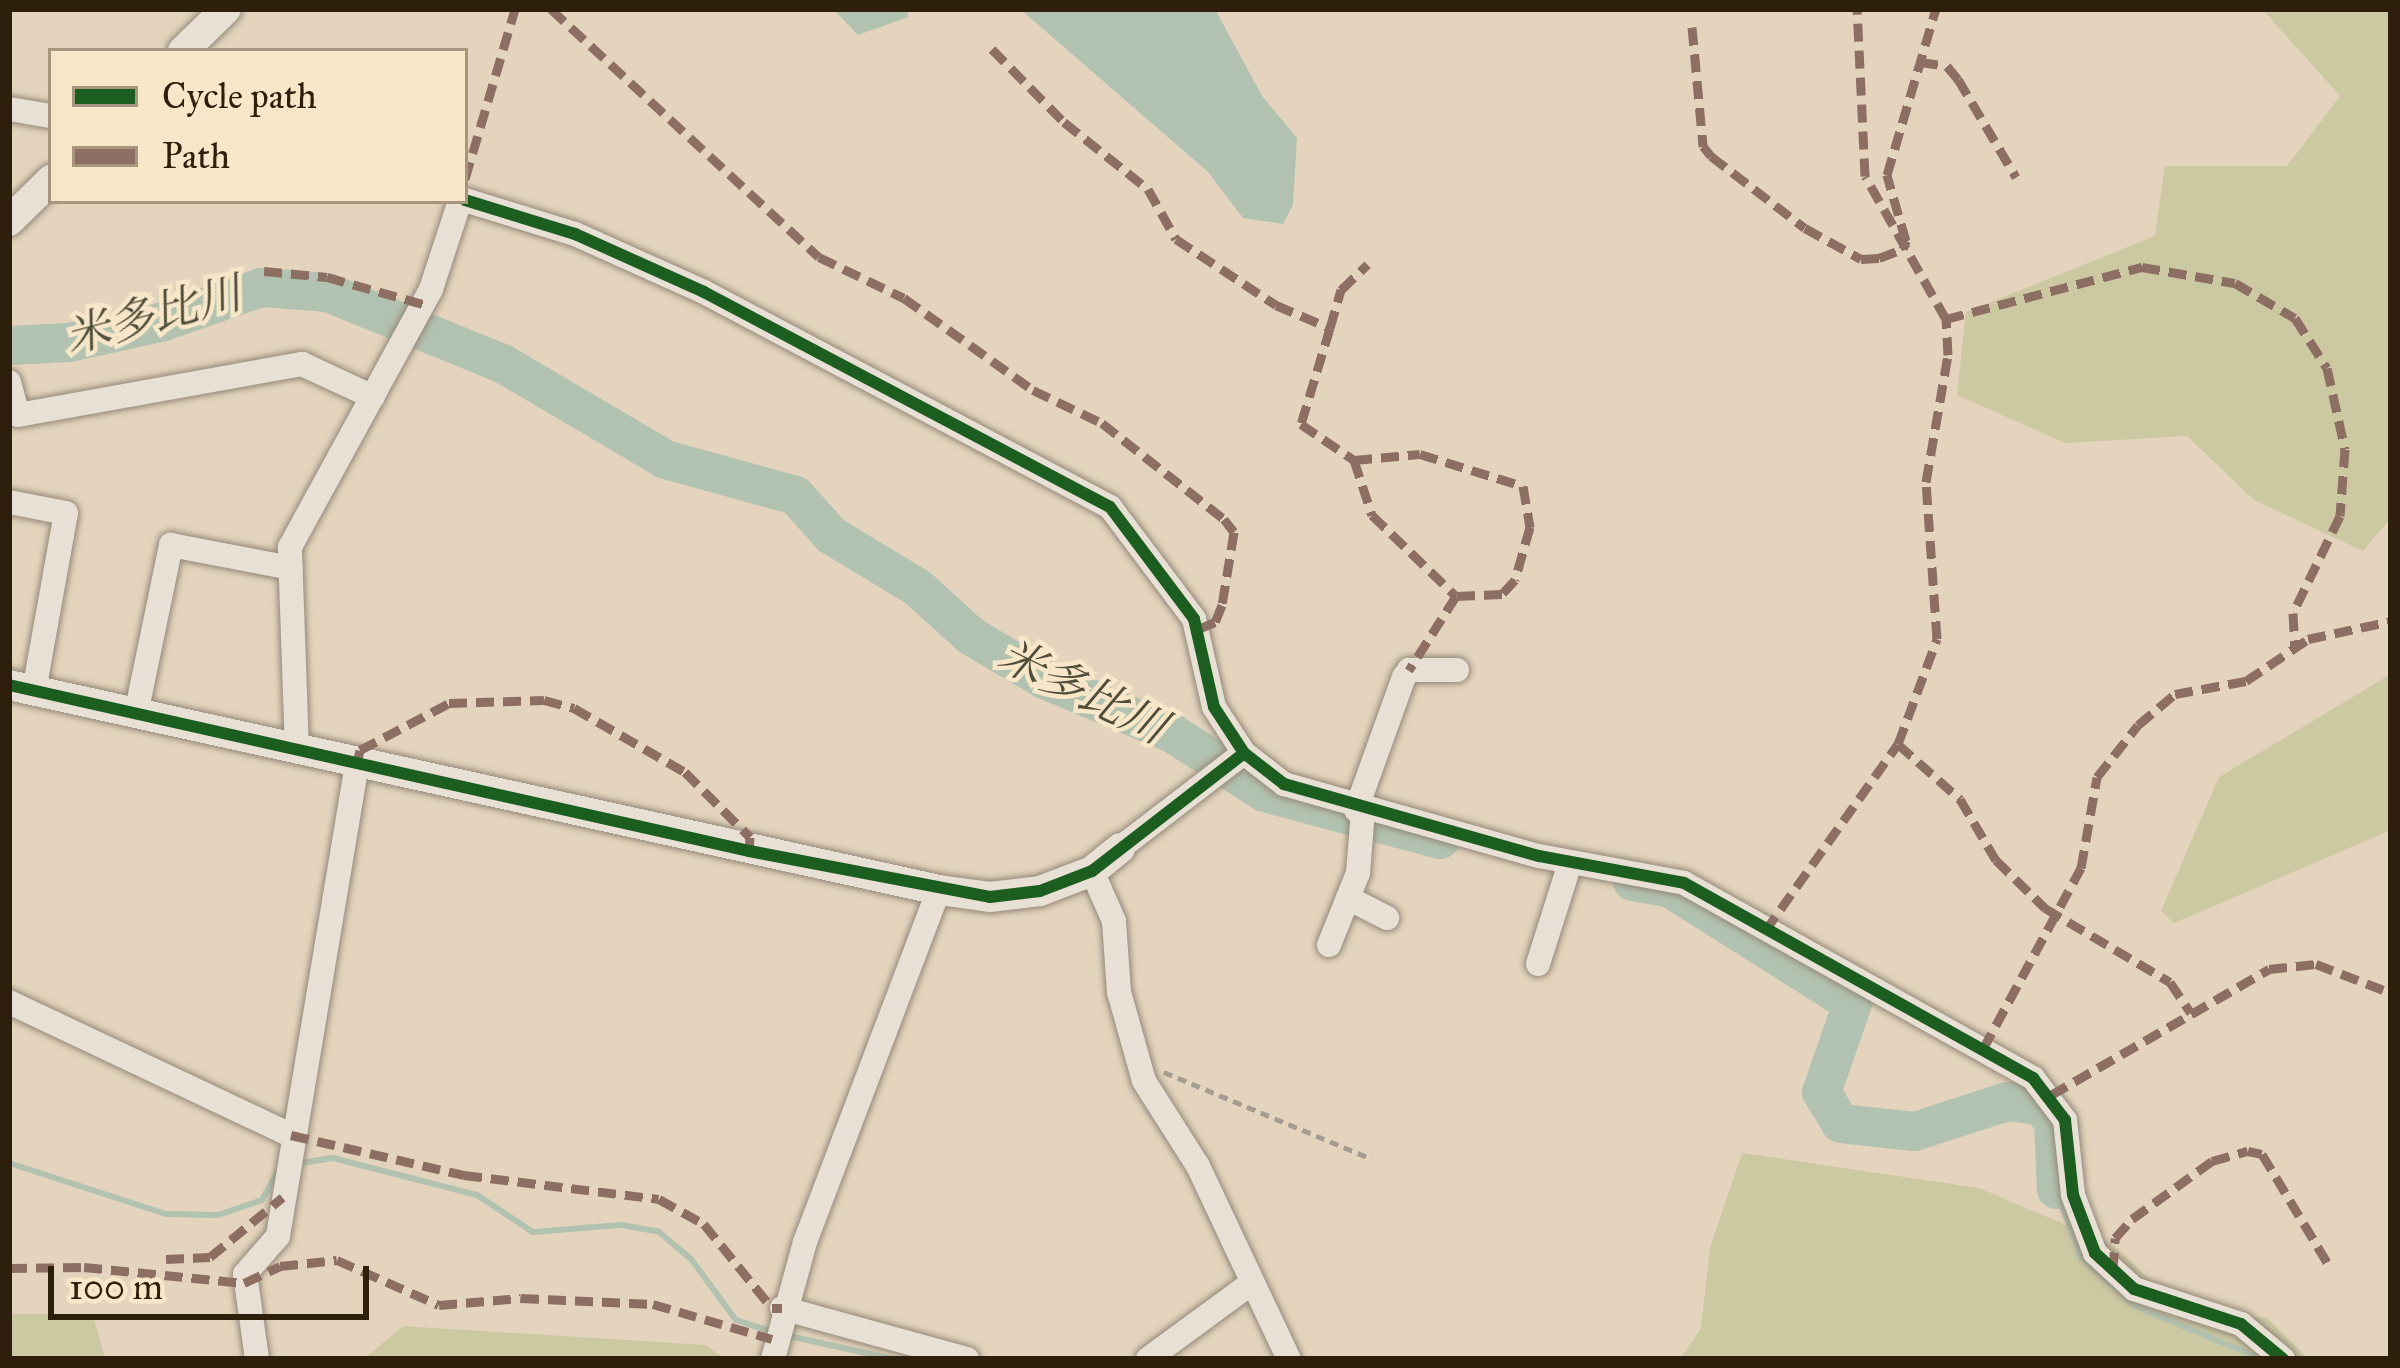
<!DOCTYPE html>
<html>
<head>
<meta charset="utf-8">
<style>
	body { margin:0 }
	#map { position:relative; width:2400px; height:1368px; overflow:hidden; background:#e4d4bd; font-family:"IM FELL Great Primer","Noto Serif JP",serif }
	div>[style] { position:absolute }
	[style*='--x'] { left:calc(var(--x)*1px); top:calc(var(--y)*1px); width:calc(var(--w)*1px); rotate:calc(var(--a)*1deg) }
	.green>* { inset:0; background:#ccc8a2 }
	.water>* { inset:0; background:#b2c2b0 }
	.stream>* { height:6px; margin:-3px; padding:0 3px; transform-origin:3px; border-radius:3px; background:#b2c2b0 }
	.river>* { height:39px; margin:-19.5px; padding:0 19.5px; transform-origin:19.5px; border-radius:19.5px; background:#b2c2b0 }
	.path>* { height:4.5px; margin-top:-2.25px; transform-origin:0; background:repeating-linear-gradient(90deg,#a49d92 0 9px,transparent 0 15px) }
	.roads { filter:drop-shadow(0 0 3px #948979) drop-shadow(0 0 3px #948979) }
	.minor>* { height:24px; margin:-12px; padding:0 12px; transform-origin:12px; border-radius:12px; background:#e8e0d4 }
	.tertiary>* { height:30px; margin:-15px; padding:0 15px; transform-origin:15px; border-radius:15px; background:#e8e0d4 }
	.quiet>* { height:9px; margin-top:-4.5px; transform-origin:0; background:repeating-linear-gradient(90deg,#8d6e63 0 18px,transparent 0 27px) }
	.cycleway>* { height:12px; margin:-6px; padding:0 6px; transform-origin:6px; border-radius:6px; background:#1b5e20 }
	span { translate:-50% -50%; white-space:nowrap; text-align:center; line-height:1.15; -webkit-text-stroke:9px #f8e6c9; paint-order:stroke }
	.water-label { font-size:45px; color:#4f4e3b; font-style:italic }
	.frame { position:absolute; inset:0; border:12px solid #2e1f0c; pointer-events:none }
	.legend { position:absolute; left:48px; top:48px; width:420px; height:156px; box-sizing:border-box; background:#f8e6c9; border:3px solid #a7967d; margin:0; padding:15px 21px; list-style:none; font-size:36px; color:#2e1f0c }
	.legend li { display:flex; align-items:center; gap:24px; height:60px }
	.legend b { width:60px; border:3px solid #a7967d }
	.scale { position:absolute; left:48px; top:1266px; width:321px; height:54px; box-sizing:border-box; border:6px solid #2e1f0c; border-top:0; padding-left:15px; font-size:36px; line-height:42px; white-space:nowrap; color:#2e1f0c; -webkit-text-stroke:9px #f8e6c9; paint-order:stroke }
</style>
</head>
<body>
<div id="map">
	<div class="green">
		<div style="clip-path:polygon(2262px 9px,2391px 9px,2391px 518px,2363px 551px,2254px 500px,2187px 436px,2065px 443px,1957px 395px,1966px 312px,2155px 236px,2165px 166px,2287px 166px,2340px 96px)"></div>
		<div style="clip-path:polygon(2391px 674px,2391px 830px,2174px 923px,2161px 911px,2219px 777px)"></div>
		<div style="clip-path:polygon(1742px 1153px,1979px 1188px,2113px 1245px,2180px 1309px,2267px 1318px,2308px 1359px,1680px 1359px,1701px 1328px,1710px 1248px)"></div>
		<div style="clip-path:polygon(9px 1314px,93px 1314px,105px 1359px,9px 1359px)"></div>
		<div style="clip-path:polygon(403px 1326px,706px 1345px,724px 1359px,364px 1359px)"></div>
	</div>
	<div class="water">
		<div style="clip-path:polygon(833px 9px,907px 9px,908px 17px,858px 35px)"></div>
		<div style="clip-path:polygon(1020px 9px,1215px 9px,1262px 96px,1297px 138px,1293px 205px,1283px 224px,1243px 218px,1208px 172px)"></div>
	</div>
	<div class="stream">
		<div style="--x:9;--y:1163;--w:165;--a:18"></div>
		<div style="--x:166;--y:1214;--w:52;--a:1.1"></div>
		<div style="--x:218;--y:1215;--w:46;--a:-18.8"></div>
		<div style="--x:262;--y:1200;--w:39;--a:-61"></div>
		<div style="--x:295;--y:1164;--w:38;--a:-9"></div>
		<div style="--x:333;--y:1158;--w:149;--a:14.4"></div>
		<div style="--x:477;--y:1195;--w:67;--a:33.5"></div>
		<div style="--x:533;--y:1232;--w:88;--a:-4.5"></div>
		<div style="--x:621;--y:1225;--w:39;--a:10"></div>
		<div style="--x:659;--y:1232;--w:42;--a:40.2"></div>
		<div style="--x:691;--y:1259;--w:76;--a:53.6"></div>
		<div style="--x:736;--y:1320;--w:38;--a:18"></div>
		<div style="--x:2056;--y:1189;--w:72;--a:69.8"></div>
		<div style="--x:2081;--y:1257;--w:73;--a:42.2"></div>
		<div style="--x:2135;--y:1306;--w:138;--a:22.7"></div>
		<div style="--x:785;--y:1335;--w:110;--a:12.6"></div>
	</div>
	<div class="river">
		<div style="--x:9;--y:345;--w:60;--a:-2.9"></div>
		<div style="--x:69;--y:342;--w:93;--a:-12.4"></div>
		<div style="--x:160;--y:322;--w:107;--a:-19.1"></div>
		<div style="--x:261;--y:287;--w:66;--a:4.3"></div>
		<div style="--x:327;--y:292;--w:189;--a:22.1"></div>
		<div style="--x:502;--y:363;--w:189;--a:30.5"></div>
		<div style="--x:665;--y:459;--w:135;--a:15.5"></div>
		<div style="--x:795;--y:495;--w:54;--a:48"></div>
		<div style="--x:831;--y:535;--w:100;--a:31.2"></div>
		<div style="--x:917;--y:587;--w:73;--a:42.2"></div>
		<div style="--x:971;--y:636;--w:85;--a:30.5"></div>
		<div style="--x:1044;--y:679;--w:139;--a:22.9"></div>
		<div style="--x:1172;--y:733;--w:109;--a:32.7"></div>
		<div style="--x:1264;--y:792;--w:182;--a:15"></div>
		<div style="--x:1632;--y:881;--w:39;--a:10"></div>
		<div style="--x:1670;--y:888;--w:215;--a:32.3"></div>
		<div style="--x:1852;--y:1003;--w:94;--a:109.2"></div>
		<div style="--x:1821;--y:1092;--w:36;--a:58"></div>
		<div style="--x:1840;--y:1123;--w:74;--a:6.2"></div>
		<div style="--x:1914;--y:1131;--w:98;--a:-17.9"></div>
		<div style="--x:2007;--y:1101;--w:33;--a:7"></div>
		<div style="--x:2040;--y:1105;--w:21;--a:51"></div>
		<div style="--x:2053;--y:1121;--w:68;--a:87.5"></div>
	</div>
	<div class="path">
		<div style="--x:1164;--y:1072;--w:225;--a:22.7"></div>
	</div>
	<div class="roads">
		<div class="minor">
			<div style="--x:9;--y:109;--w:43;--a:9.5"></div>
			<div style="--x:465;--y:200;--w:115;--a:17.2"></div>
			<div style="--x:575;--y:234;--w:141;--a:24.2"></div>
			<div style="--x:704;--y:292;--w:459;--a:27.9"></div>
			<div style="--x:1110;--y:507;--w:140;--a:53.1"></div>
			<div style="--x:1194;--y:619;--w:90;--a:77.2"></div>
			<div style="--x:1214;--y:707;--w:55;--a:56.9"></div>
			<div style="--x:1244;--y:753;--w:51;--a:37.8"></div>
			<div style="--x:1284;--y:784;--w:265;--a:15.8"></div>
			<div style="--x:1539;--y:856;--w:147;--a:10.5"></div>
			<div style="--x:1684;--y:883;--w:400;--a:29.2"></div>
			<div style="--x:2033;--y:1078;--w:53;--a:52.7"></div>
			<div style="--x:2065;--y:1120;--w:75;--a:83.9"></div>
			<div style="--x:2073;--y:1195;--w:62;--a:69.2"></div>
			<div style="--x:2095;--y:1253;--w:53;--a:42.7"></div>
			<div style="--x:2134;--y:1289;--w:113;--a:18.1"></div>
			<div style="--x:2241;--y:1324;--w:55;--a:39.8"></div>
			<div style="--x:9;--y:382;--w:34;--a:75"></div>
			<div style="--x:18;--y:415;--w:289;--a:-10.2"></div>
			<div style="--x:302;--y:364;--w:78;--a:24.9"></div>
			<div style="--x:9;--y:502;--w:58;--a:10.9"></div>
			<div style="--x:66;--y:513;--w:181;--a:100.2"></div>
			<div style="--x:136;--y:714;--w:173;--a:-78.3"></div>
			<div style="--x:171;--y:545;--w:122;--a:10.9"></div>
			<div style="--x:297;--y:751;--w:204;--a:-92"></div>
			<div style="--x:290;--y:547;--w:294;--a:-61.3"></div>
			<div style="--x:431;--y:289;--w:93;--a:-71.8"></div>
			<div style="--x:1356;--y:810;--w:141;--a:-70.2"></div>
			<div style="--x:1404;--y:677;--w:9;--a:-54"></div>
			<div style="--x:1409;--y:670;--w:48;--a:0"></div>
			<div style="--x:1120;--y:848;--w:156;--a:-37.5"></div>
			<div style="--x:1092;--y:871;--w:55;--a:66.3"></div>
			<div style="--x:1114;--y:921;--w:71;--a:86"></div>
			<div style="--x:1119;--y:992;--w:92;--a:74.3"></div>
			<div style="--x:1144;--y:1081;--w:101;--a:57.6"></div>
			<div style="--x:1198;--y:1166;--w:213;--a:64.8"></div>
			<div style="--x:1348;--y:898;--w:44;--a:27.1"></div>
			<div style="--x:1329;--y:945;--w:78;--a:-68.1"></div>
			<div style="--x:1358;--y:873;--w:62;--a:-85.4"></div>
			<div style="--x:1538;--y:964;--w:106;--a:-72.4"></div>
			<div style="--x:9;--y:1002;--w:312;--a:25.3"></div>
			<div style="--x:782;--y:1308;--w:192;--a:15.4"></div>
			<div style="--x:257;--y:1359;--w:86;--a:-98"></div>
			<div style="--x:245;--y:1274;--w:50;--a:-49"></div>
			<div style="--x:278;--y:1236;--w:479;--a:-80.5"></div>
			<div style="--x:773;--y:1359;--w:121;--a:-74.7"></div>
			<div style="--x:805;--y:1242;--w:377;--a:-69.2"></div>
			<div style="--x:1148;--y:1359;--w:127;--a:-36.3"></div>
		</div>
		<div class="tertiary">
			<div style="--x:183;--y:51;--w:60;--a:-44.3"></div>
			<div style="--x:9;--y:221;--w:59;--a:-44.3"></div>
			<div style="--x:9;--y:685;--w:952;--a:12.43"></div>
			<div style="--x:939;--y:890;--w:51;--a:7.8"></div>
			<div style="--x:990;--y:897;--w:50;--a:-6.8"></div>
			<div style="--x:1040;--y:891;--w:56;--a:-21"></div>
			<div style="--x:1092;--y:871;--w:36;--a:-39"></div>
		</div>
	</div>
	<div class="quiet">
		<div style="--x:551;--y:9;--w:365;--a:42.8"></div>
		<div style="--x:819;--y:257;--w:94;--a:25.8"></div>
		<div style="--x:904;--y:298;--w:158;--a:35.5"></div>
		<div style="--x:1033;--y:390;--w:76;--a:25.6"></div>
		<div style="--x:1102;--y:423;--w:155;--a:38.2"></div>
		<div style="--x:1224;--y:519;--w:16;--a:52"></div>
		<div style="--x:1234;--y:532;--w:74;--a:99.3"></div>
		<div style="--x:1222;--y:605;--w:18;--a:112"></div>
		<div style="--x:1215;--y:622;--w:21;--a:157"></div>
		<div style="--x:1692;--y:27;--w:120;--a:84.7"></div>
		<div style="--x:1703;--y:146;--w:13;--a:51"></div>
		<div style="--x:1711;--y:156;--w:118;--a:37.5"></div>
		<div style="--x:1805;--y:228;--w:64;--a:29"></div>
		<div style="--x:1861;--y:259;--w:18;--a:-3"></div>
		<div style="--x:1879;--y:258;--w:26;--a:-21"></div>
		<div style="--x:1903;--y:249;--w:9;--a:-69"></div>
		<div style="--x:1906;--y:241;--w:69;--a:-106.1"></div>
		<div style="--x:1887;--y:175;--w:173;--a:-73.6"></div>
		<div style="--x:992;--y:49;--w:103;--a:45.4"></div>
		<div style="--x:1064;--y:122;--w:107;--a:38.6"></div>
		<div style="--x:1148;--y:189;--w:57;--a:60.8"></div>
		<div style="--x:1176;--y:239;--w:120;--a:33.4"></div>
		<div style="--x:1276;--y:305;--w:59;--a:23.1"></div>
		<div style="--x:1330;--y:328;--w:100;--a:106.8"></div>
		<div style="--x:1301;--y:424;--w:64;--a:34.2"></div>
		<div style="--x:1354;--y:460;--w:58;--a:71.9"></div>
		<div style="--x:1372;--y:515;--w:117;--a:44"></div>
		<div style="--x:1456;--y:596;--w:88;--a:122.4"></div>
		<div style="--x:1920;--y:62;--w:27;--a:8"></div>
		<div style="--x:1947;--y:66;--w:17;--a:50"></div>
		<div style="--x:1958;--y:79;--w:114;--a:59.4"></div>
		<div style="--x:465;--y:179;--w:177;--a:-73.6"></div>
		<div style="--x:264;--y:271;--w:63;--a:5.4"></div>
		<div style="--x:327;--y:277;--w:100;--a:15.7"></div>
		<div style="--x:1946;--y:319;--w:203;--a:-14.9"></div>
		<div style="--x:2142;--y:267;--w:94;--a:9.8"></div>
		<div style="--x:2235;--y:283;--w:69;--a:30.3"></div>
		<div style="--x:2295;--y:318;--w:59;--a:57.4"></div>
		<div style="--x:2327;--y:368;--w:83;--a:77.5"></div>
		<div style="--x:2345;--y:449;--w:67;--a:94.3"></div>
		<div style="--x:2340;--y:516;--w:108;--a:115.9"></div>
		<div style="--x:2293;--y:613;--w:36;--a:87"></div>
		<div style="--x:1330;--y:328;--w:40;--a:-74"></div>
		<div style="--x:1341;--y:290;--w:37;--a:-44"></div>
		<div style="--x:1354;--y:460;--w:66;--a:-5.2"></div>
		<div style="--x:1420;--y:454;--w:108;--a:17.3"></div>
		<div style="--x:1523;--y:486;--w:42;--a:80.3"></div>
		<div style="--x:1530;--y:527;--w:55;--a:105.8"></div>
		<div style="--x:1515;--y:580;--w:19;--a:133"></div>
		<div style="--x:1502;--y:594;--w:46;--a:177.5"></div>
		<div style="--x:1898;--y:744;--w:83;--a:41.6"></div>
		<div style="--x:1960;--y:799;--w:71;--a:59.5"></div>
		<div style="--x:1996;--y:860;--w:69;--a:44.4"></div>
		<div style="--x:2045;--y:908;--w:145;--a:30.6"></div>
		<div style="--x:2170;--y:982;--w:37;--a:56"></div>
		<div style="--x:357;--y:764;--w:14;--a:-78"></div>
		<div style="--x:360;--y:750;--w:101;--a:-27.8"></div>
		<div style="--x:449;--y:703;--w:95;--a:-1.8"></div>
		<div style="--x:544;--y:700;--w:31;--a:15"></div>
		<div style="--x:574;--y:708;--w:128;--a:30"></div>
		<div style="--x:685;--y:772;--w:92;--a:45"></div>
		<div style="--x:750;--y:837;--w:14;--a:94"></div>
		<div style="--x:1765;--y:931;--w:229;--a:-54.6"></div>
		<div style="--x:1898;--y:744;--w:112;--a:-69.6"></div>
		<div style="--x:1937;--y:639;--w:157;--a:-94"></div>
		<div style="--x:1926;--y:482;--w:129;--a:-80.2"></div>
		<div style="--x:1948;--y:355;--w:36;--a:-93"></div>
		<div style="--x:1946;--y:319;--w:164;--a:-119.5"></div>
		<div style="--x:1865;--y:176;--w:167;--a:-92.7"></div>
		<div style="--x:1983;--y:1049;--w:206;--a:-61.6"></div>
		<div style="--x:2081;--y:868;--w:92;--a:-80"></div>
		<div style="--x:2097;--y:777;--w:66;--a:-51.7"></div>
		<div style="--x:2138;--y:725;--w:48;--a:-40"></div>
		<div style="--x:2175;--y:694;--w:72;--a:-10.4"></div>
		<div style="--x:2246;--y:681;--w:75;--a:-34.1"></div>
		<div style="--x:2308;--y:639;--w:85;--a:-12.2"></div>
		<div style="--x:2051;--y:1095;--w:252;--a:-30"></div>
		<div style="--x:2269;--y:969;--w:47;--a:-6.1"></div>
		<div style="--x:2316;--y:964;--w:80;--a:21.1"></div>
		<div style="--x:291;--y:1135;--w:178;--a:13"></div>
		<div style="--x:464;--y:1175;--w:196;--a:7"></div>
		<div style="--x:659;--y:1199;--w:51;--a:29.1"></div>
		<div style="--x:704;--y:1224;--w:108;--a:51"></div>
		<div style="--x:772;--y:1308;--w:10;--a:0"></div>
		<div style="--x:166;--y:1259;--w:44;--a:-2.6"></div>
		<div style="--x:210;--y:1257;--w:94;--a:-39.4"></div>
		<div style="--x:9;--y:1268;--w:75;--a:-0.8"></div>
		<div style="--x:84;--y:1267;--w:161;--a:5.7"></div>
		<div style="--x:244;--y:1283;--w:40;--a:-25"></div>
		<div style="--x:280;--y:1266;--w:57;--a:-6"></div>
		<div style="--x:337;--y:1260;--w:111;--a:23.8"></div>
		<div style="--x:439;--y:1305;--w:82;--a:-4.9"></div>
		<div style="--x:521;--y:1298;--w:132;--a:2.6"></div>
		<div style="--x:653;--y:1304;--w:124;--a:16.4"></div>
		<div style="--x:2113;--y:1270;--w:32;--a:-86"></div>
		<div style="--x:2115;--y:1238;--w:25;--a:-48"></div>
		<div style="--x:2132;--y:1219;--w:99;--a:-35.9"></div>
		<div style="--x:2212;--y:1161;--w:37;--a:-16"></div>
		<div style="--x:2248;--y:1151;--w:14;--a:12"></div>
		<div style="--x:2262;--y:1154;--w:134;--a:59"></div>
	</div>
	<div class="cycleway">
		<div style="--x:465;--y:200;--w:115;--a:17.2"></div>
		<div style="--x:575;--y:234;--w:141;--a:24.2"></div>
		<div style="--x:704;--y:292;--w:459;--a:27.9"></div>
		<div style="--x:1110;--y:507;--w:140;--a:53.1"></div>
		<div style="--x:1194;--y:619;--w:90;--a:77.2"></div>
		<div style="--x:1214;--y:707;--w:55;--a:56.9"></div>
		<div style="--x:1244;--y:753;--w:51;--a:37.8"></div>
		<div style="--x:1284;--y:784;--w:265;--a:15.8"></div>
		<div style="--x:1539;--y:856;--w:147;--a:10.5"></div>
		<div style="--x:1684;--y:883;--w:400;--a:29.2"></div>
		<div style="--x:2033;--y:1078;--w:53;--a:52.7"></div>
		<div style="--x:2065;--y:1120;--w:75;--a:83.9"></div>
		<div style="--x:2073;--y:1195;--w:62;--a:69.2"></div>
		<div style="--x:2095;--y:1253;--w:53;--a:42.7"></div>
		<div style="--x:2134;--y:1289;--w:113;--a:18.1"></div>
		<div style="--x:2241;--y:1324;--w:55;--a:39.8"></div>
		<div style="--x:9;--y:685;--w:758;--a:12.64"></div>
		<div style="--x:749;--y:851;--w:245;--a:10.8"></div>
		<div style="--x:990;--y:897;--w:50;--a:-6.8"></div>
		<div style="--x:1040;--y:891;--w:56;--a:-21"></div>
		<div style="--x:1092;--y:871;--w:192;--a:-37.8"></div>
	</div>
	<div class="water-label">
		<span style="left:153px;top:315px;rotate:-15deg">米多比川</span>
		<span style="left:1083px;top:691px;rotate:26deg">米多比川</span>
	</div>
	<div class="frame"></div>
	<ul class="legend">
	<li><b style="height:15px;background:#1b5e20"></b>Cycle path</li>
	<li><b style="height:15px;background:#8d6e63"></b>Path</li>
	</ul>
	<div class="scale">100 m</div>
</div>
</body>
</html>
